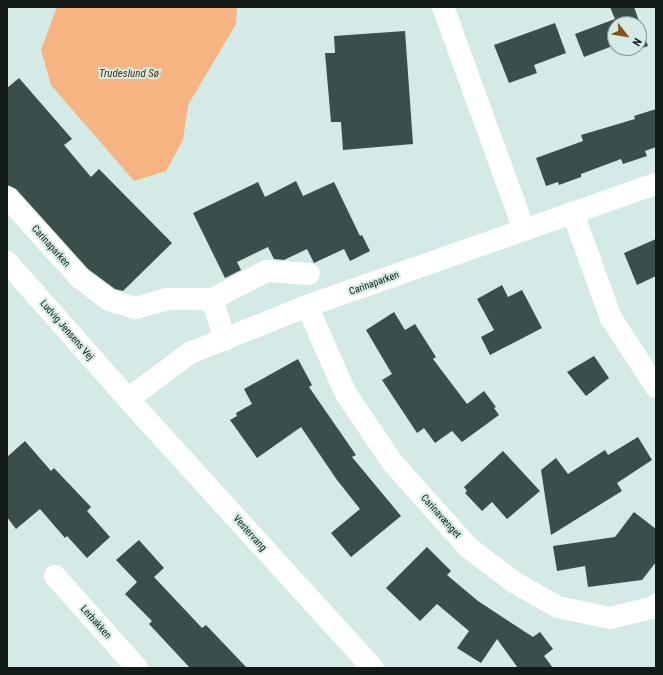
<!DOCTYPE html>
<html>
<head>
<meta charset="utf-8">
<style>
	body { margin:0 }
	#map { position:relative; width:663px; height:675px; overflow:hidden; background:#d3eae6; font-family:"Roboto Condensed",sans-serif }
	div>[style] { position:absolute }
	[style*='--x'] { left:calc(var(--x)*1px); top:calc(var(--y)*1px); width:calc(var(--w)*1px); rotate:calc(var(--a)*1deg) }
	.water>* { inset:0; background:#f7b483 }
	.building>* { inset:0; background:#3a4e4b }
	.minor>* { height:22px; margin:-11px; padding:0 11px; transform-origin:11px; border-radius:11px; background:#fff }
	span { translate:-50% -50%; white-space:nowrap; text-align:center; line-height:1.15; -webkit-text-stroke:4px #d3eae6; paint-order:stroke }
	.street-label { font-size:10px; color:#121b19 }
	.water-label { font-size:11px; color:#513016; font-style:italic }
	.frame { position:absolute; inset:0; border:8px solid #121b19; pointer-events:none }
	.north { position:absolute; left:607px; top:16px; width:40px; height:40px; box-sizing:border-box; background:#d3eae6; border:1px solid #869794; border-radius:50%; rotate:121deg; font-size:11px; font-weight:700; line-height:16px; text-align:center; color:#121b19 }
	.north::after { content:''; display:block; margin:auto; width:14px; height:18px; background:#8d4d15; clip-path:polygon(50% 0,100% 100%,50% 72%,0 100%) }
</style>
</head>
<body>
<div id="map">
	<div class="water">
		<div style="clip-path:polygon(57px 7px,237px 7px,236px 24px,188px 105px,183px 140px,166px 171px,134px 181px,51px 85px,41px 50px)"></div>
	</div>
	<div class="building">
		<div style="clip-path:polygon(610px 7px,634px 7px,648px 46px,625px 54px,622px 48px,639px 48px,639px 24px,615px 24px,615px 45px,584px 57px,575px 34px,615px 19px)"></div>
		<div style="clip-path:polygon(555px 23px,566px 53px,534px 65px,537px 73px,509px 83px,494px 45px)"></div>
		<div style="clip-path:polygon(405px 31px,413px 144px,343px 150px,341px 122px,331px 122px,325px 53px,335px 53px,334px 36px)"></div>
		<div style="clip-path:polygon(19px 78px,72px 139px,64px 145px,91px 177px,99px 169px,172px 243px,123px 291px,115px 289px,88px 269px,16px 189px,7px 185px,7px 88px)"></div>
		<div style="clip-path:polygon(656px 109px,656px 147px,645px 151px,647px 156px,623px 164px,621px 159px,581px 174px,581px 177px,559px 185px,558px 182px,546px 186px,536px 158px,583px 141px,581px 135px,635px 119px,634px 116px)"></div>
		<div style="clip-path:polygon(296px 181px,303px 196px,334px 182px,360px 236px,362px 235px,370px 251px,350px 261px,344px 249px,314px 263px,307px 249px,284px 260px,274px 259px,268px 247px,237px 262px,241px 270px,225px 278px,193px 213px,258px 182px,265px 197px)"></div>
		<div style="clip-path:polygon(656px 239px,656px 276px,637px 285px,624px 253px)"></div>
		<div style="clip-path:polygon(502px 285px,508px 297px,522px 290px,542px 328px,490px 355px,481px 337px,494px 330px,477px 299px)"></div>
		<div style="clip-path:polygon(394px 312px,405px 330px,415px 324px,436px 357px,433px 359px,467px 404px,484px 391px,496px 407px,494px 408px,499px 415px,462px 442px,452px 431px,435px 443px,424px 428px,417px 433px,382px 380px,392px 374px,366px 330px)"></div>
		<div style="clip-path:polygon(594px 356px,609px 378px,586px 396px,567px 372px)"></div>
		<div style="clip-path:polygon(298px 359px,312px 385px,309px 387px,356px 455px,352px 457px,401px 516px,351px 557px,331px 533px,360px 509px,337px 480px,301px 427px,257px 458px,230px 420px,237px 416px,236px 413px,252px 404px,244px 389px)"></div>
		<div style="clip-path:polygon(638px 437px,652px 460px,617px 483px,622px 491px,551px 535px,541px 470px,556px 458px,568px 474px,605px 450px,608px 455px)"></div>
		<div style="clip-path:polygon(25px 441px,51px 471px,54px 468px,91px 507px,87px 511px,110px 537px,87px 558px,67px 536px,65px 538px,40px 509px,16px 529px,7px 517px,7px 457px)"></div>
		<div style="clip-path:polygon(503px 451px,540px 491px,507px 519px,492px 502px,482px 511px,465px 493px,467px 491px,464px 487px)"></div>
		<div style="clip-path:polygon(634px 512px,656px 529px,656px 562px,642px 580px,588px 587px,585px 566px,557px 571px,553px 546px,615px 537px)"></div>
		<div style="clip-path:polygon(139px 540px,164px 568px,154px 577px,202px 628px,206px 625px,247px 668px,190px 668px,149px 624px,152px 621px,125px 594px,137px 582px,116px 560px)"></div>
		<div style="clip-path:polygon(427px 547px,451px 571px,447px 575px,478px 601px,533px 637px,540px 632px,553px 649px,544px 656px,553px 668px,518px 668px,497px 639px,481px 663px,457px 648px,469px 631px,437px 604px,420px 621px,386px 588px)"></div>
	</div>
	<div class="minor">
		<div style="--x:443;--y:7;--w:236;--a:70"></div>
		<div style="--x:7;--y:197;--w:109;--a:48"></div>
		<div style="--x:80;--y:278;--w:36;--a:37"></div>
		<div style="--x:109;--y:300;--w:28;--a:17"></div>
		<div style="--x:136;--y:308;--w:32;--a:-16"></div>
		<div style="--x:167;--y:299;--w:45;--a:0"></div>
		<div style="--x:573;--y:213;--w:112;--a:70.1"></div>
		<div style="--x:611;--y:318;--w:82;--a:56.9"></div>
		<div style="--x:7;--y:262;--w:183;--a:48.5"></div>
		<div style="--x:128;--y:399;--w:364;--a:47.7"></div>
		<div style="--x:307;--y:306;--w:96;--a:66.1"></div>
		<div style="--x:346;--y:394;--w:82;--a:55.9"></div>
		<div style="--x:392;--y:462;--w:115;--a:48.2"></div>
		<div style="--x:469;--y:548;--w:56;--a:37.1"></div>
		<div style="--x:514;--y:582;--w:51;--a:29.6"></div>
		<div style="--x:558;--y:607;--w:53;--a:11.9"></div>
		<div style="--x:610;--y:618;--w:42;--a:-13.7"></div>
		<div style="--x:651;--y:608;--w:6;--a:-31"></div>
		<div style="--x:225;--y:340;--w:43;--a:-107.6"></div>
		<div style="--x:212;--y:299;--w:62;--a:-27"></div>
		<div style="--x:267;--y:271;--w:42;--a:4.1"></div>
		<div style="--x:128;--y:399;--w:77;--a:-36.6"></div>
		<div style="--x:190;--y:353;--w:126;--a:-21.9"></div>
		<div style="--x:307;--y:306;--w:370;--a:-19.3"></div>
		<div style="--x:55;--y:576;--w:123;--a:48.3"></div>
	</div>
	<div class="street-label">
		<span style="left:51px;top:246px;rotate:48deg">Carinaparken</span>
		<span style="left:374px;top:283px;rotate:-20deg">Carinaparken</span>
		<span style="left:67px;top:330px;rotate:49deg">Ludvig Jensens Vej</span>
		<span style="left:441px;top:516px;rotate:48deg">Carinavænget</span>
		<span style="left:250px;top:533px;rotate:48deg">Vestervang</span>
		<span style="left:96px;top:622px;rotate:48deg">Lerbakken</span>
	</div>
	<div class="water-label">
		<span style="left:129px;top:74px">Trudeslund Sø</span>
	</div>
	<div class="frame"></div>
	<div class="north">N</div>
</div>
</body>
</html>
